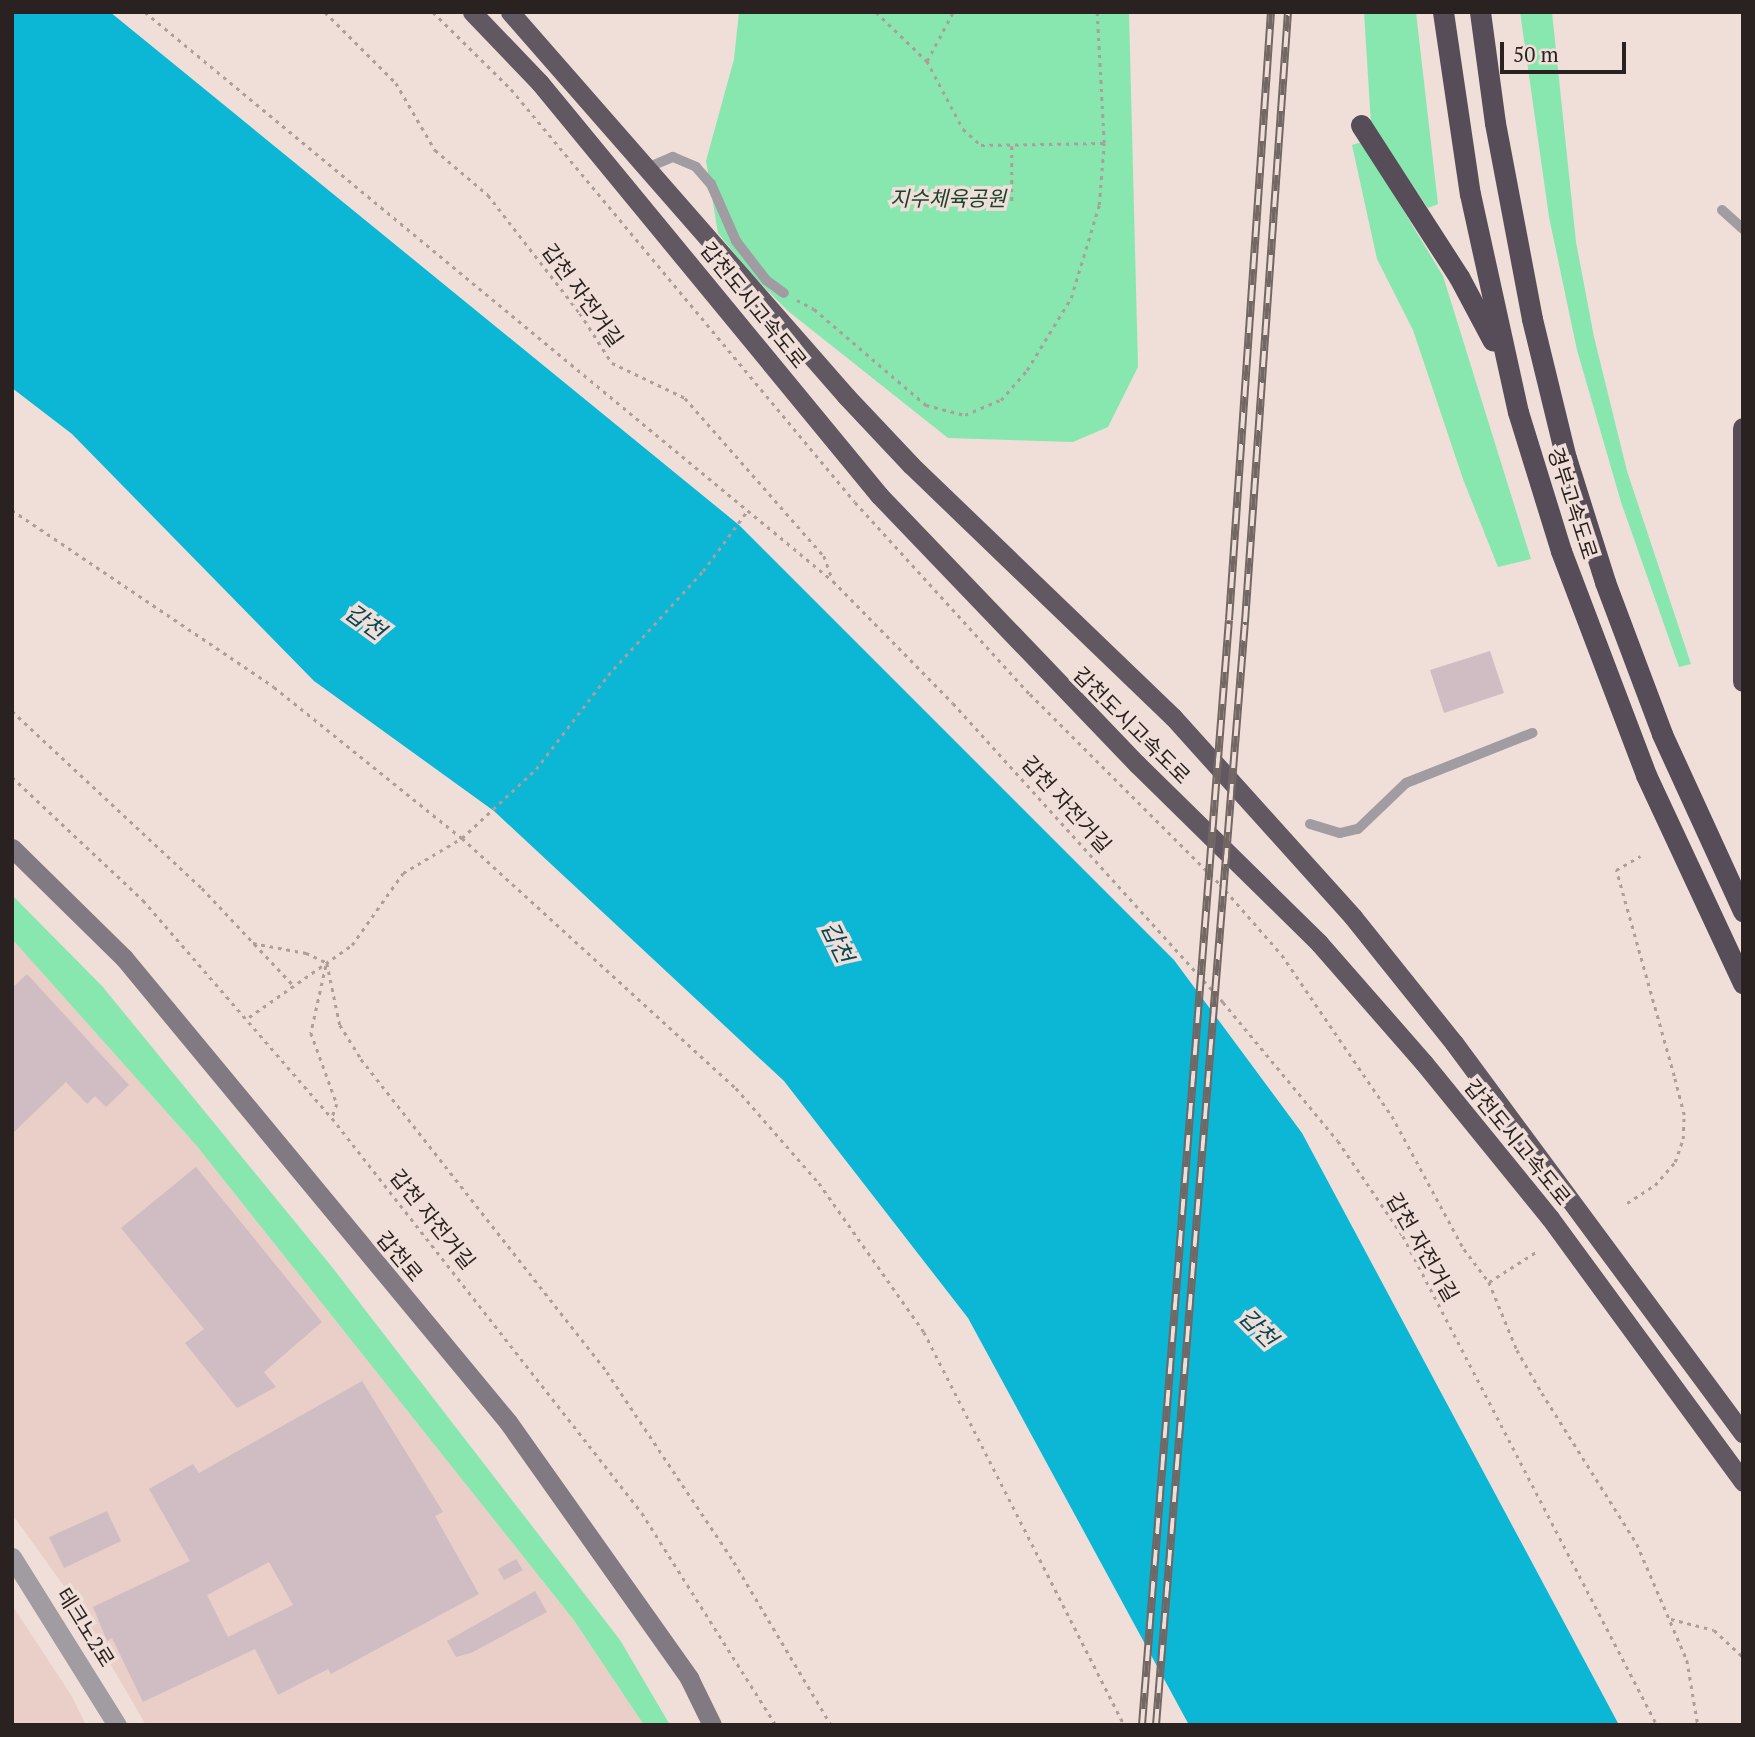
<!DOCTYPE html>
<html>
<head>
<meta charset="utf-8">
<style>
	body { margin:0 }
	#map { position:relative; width:1755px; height:1737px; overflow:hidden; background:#f0ded8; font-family:"PT Serif","Noto Sans KR",serif }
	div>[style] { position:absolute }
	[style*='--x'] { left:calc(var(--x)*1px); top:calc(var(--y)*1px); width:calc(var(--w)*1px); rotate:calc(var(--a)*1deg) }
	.built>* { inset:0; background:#e9cfc7 }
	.green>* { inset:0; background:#87e7af }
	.water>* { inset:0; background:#0cb6d5 }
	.building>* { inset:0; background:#cfbdc3 }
	.path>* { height:2.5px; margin-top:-1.25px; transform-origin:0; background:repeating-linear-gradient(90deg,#ac9e99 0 3.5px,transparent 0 8.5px) }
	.service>* { height:10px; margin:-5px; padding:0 5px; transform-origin:5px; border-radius:5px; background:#a19ca1 }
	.tertiary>* { height:19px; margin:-9.5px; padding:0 9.5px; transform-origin:9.5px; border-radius:9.5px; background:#a19ca1 }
	.secondary>* { height:19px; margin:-9.5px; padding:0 9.5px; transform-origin:9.5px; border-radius:9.5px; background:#817a82 }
	.trunk>* { height:19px; margin:-9.5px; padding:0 9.5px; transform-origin:9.5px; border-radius:9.5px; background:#615862 }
	.motorway>* { height:21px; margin:-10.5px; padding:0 10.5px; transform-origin:10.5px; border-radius:10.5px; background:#574d58 }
	.rail>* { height:8px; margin-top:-4px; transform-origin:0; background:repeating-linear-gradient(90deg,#f0ded8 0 16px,#726763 0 32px); box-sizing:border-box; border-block:2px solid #726763 }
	span { translate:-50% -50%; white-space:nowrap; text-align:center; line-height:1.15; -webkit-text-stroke:7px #f0ded8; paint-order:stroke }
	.park-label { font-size:21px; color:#18432c; font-style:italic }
	.street-label { font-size:21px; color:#292220 }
	.water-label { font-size:23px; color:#054653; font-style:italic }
	.frame { position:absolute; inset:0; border:14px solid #292220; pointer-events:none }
	.scale { position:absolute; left:1500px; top:42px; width:126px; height:32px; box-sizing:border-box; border:4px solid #292220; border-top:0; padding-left:9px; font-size:21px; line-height:24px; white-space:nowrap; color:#292220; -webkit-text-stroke:5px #f0ded8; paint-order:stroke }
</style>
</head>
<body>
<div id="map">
	<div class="built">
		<div style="clip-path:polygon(12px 939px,196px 1145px,573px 1619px,644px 1725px,146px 1725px,69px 1593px,12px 1514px)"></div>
		<div style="clip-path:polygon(12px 1605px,71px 1695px,86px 1725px,12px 1725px)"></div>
	</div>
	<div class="green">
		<div style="clip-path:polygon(739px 12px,1129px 12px,1138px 367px,1108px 427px,1073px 442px,948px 438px,788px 311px,751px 274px,718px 233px,706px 161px,734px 59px)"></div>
		<div style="clip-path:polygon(1364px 12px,1416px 12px,1438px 204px,1428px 208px,1371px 124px)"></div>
		<div style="clip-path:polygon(1520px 12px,1552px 12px,1576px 242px,1594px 337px,1627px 471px,1691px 664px,1679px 667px,1621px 502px,1577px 350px,1549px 217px)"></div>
		<div style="clip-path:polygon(1362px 142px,1443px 276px,1531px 559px,1498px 567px,1463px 479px,1413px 330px,1377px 259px,1352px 145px)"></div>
		<div style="clip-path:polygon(12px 895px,102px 986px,332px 1267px,620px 1640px,670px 1725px,644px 1725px,573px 1619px,196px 1145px,12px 939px)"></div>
	</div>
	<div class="water">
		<div style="clip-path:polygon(12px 12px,110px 12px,739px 525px,1174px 960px,1302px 1133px,1619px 1725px,1189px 1725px,968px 1318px,784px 1081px,494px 811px,314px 681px,72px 434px,12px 388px)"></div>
	</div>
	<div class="building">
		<div style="clip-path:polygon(1490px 651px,1504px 693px,1444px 713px,1430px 670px)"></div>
		<div style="clip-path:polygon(27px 974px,129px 1085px,106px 1107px,95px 1096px,87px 1104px,66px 1082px,12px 1134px,12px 988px)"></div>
		<div style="clip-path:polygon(196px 1167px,322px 1322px,264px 1372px,276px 1387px,237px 1408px,185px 1343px,204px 1329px,121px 1228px)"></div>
		<div style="clip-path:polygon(evenodd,362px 1381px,443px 1512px,435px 1516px,479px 1594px,331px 1674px,328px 1669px,278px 1695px,255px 1649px,143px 1702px,112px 1638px,107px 1641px,93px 1607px,190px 1561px,149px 1489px,193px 1464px,199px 1473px,362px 1381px,269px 1562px,293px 1605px,228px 1637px,207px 1595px,269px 1562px)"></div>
		<div style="clip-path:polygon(107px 1511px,121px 1541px,64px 1568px,49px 1537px)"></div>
		<div style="clip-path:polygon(516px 1559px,523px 1570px,504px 1580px,498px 1569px)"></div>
		<div style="clip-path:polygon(535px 1591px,547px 1612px,471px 1653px,456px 1657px,447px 1641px)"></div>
	</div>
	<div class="path">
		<div style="--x:145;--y:12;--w:893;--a:39.59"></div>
		<div style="--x:833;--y:581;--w:171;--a:45.5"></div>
		<div style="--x:953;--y:703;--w:403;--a:47.9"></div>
		<div style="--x:1223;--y:1002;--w:180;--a:50.4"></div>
		<div style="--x:1338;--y:1141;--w:115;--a:55.6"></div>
		<div style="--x:1403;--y:1236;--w:551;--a:62.55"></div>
		<div style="--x:325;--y:12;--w:100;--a:45"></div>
		<div style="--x:396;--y:83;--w:78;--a:59.8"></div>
		<div style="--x:435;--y:150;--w:70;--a:40.3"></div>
		<div style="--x:488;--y:195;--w:150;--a:52.1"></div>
		<div style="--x:580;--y:313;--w:59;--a:57.4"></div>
		<div style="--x:612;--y:363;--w:81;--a:25.6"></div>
		<div style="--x:685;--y:398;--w:210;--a:48.7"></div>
		<div style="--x:824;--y:556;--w:23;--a:70"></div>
		<div style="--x:433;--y:12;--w:110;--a:44.6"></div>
		<div style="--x:511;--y:89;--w:537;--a:50.21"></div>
		<div style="--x:855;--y:502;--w:260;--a:47.7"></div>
		<div style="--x:1030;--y:694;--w:269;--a:45"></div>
		<div style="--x:1220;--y:884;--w:94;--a:48.9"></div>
		<div style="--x:1282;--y:955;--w:195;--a:55.7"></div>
		<div style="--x:1392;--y:1116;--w:151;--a:61.6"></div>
		<div style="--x:1464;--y:1249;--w:41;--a:52.9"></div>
		<div style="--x:1489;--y:1282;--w:74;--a:67.6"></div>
		<div style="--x:1517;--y:1350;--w:50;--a:59.8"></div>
		<div style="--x:1542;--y:1393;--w:178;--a:57.8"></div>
		<div style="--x:1637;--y:1544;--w:126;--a:66.7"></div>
		<div style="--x:1687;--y:1660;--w:66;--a:80.4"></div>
		<div style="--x:876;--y:12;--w:71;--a:43.9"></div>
		<div style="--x:927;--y:61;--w:77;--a:62.1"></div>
		<div style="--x:963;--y:129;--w:24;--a:42"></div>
		<div style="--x:981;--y:145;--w:123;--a:-0.9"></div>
		<div style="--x:927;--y:61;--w:55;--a:-62"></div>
		<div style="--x:1012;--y:146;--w:56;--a:90"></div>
		<div style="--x:797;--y:300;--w:19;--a:28"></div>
		<div style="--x:814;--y:309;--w:148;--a:40.6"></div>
		<div style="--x:926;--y:405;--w:40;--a:14.4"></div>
		<div style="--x:965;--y:415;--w:39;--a:-23"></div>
		<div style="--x:1001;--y:400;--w:40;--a:-49"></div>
		<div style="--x:1027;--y:370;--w:84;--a:-58.6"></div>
		<div style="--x:1071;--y:298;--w:97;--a:-73.2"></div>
		<div style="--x:1099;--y:205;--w:62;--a:-85.4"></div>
		<div style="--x:1104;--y:143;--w:131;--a:-93.1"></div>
		<div style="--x:12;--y:510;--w:316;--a:34"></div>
		<div style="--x:274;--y:687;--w:241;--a:38.8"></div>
		<div style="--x:462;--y:838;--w:371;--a:42.4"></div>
		<div style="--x:736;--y:1088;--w:126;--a:48.9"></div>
		<div style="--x:819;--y:1183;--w:182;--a:54.8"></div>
		<div style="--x:924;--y:1332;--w:441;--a:63"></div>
		<div style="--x:12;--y:711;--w:260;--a:43"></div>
		<div style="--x:202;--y:888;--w:132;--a:46.8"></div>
		<div style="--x:12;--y:777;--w:180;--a:43.2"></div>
		<div style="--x:143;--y:900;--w:289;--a:49.1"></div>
		<div style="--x:332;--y:1118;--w:502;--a:51.87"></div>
		<div style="--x:642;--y:1513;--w:251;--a:57.7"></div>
		<div style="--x:253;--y:943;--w:54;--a:10.7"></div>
		<div style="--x:306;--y:953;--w:23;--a:25"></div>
		<div style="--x:327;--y:963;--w:63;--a:78.2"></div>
		<div style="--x:340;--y:1025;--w:40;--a:58"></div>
		<div style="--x:361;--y:1059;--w:398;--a:51.8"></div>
		<div style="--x:607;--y:1372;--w:229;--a:56.2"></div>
		<div style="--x:734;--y:1562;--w:190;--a:59.2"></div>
		<div style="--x:326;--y:966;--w:69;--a:102.6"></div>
		<div style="--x:311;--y:1033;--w:76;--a:69.9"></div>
		<div style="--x:337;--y:1104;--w:15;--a:110"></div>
		<div style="--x:249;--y:1017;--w:126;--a:-35"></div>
		<div style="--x:352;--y:945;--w:88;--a:-54.7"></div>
		<div style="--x:403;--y:873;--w:69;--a:-30.7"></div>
		<div style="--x:462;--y:838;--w:101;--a:-43"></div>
		<div style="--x:536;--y:769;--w:118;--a:-52.5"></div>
		<div style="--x:608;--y:675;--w:141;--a:-47.6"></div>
		<div style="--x:703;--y:571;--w:76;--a:-53.6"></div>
		<div style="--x:1627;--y:1203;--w:33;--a:-33"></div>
		<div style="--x:1655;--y:1185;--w:30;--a:-49"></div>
		<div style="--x:1675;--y:1162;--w:24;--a:-71"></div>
		<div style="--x:1683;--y:1139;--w:24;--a:-88"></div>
		<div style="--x:1684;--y:1115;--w:40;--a:-104.4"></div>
		<div style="--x:1674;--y:1076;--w:214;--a:-105.7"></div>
		<div style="--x:1616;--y:870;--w:28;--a:-30"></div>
		<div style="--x:1489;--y:1282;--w:56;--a:-32.6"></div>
		<div style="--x:1671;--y:1619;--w:44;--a:14.3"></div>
		<div style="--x:1714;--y:1630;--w:40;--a:43"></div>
	</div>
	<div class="service">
		<div style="--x:649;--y:167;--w:26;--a:-23"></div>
		<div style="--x:673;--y:157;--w:25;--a:23"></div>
		<div style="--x:696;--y:167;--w:23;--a:49"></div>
		<div style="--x:711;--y:184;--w:62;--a:66.3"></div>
		<div style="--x:736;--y:241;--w:49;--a:52.4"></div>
		<div style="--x:766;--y:280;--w:22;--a:36"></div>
		<div style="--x:1722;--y:210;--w:28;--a:42"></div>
		<div style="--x:1310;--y:824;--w:31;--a:17"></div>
		<div style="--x:1340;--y:833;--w:18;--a:-13"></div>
		<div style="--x:1358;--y:829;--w:66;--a:-43.8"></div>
		<div style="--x:1406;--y:783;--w:136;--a:-21.6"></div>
	</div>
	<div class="tertiary">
		<div style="--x:12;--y:1557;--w:198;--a:58"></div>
	</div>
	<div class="secondary">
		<div style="--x:12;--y:848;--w:157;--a:44.5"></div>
		<div style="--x:124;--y:958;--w:602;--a:50.39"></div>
		<div style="--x:508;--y:1422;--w:314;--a:54.7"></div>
		<div style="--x:689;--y:1678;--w:52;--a:63.9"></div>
	</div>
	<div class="trunk">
		<div style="--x:472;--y:12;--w:98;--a:46.2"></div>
		<div style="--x:540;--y:83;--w:534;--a:50.55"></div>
		<div style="--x:879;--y:495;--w:373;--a:46.2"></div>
		<div style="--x:1137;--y:764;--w:255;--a:44.5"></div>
		<div style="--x:1319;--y:943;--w:159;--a:48.8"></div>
		<div style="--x:1424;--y:1063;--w:200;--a:50.9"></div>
		<div style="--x:1550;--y:1218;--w:327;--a:53.8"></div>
		<div style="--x:510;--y:12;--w:510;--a:48.81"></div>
		<div style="--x:846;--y:396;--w:95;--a:46.7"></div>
		<div style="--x:911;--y:465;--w:364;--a:43.9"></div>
		<div style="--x:1173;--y:717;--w:269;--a:48"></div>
		<div style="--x:1353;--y:917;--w:161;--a:51.3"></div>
		<div style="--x:1454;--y:1043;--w:486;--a:53.5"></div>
	</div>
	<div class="motorway">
		<div style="--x:1443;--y:12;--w:184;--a:81.6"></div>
		<div style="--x:1470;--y:194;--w:223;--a:77.6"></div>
		<div style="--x:1518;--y:412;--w:145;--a:72.8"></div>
		<div style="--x:1561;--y:551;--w:240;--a:69.2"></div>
		<div style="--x:1646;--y:775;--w:230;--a:65"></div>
		<div style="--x:1480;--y:12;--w:112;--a:82.3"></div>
		<div style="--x:1495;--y:123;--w:199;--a:79.3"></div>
		<div style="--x:1532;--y:319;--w:143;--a:76.3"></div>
		<div style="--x:1566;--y:458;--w:130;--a:72.5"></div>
		<div style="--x:1605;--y:582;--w:162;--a:69.4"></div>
		<div style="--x:1662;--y:734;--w:195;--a:65.4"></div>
		<div style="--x:1361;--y:125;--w:181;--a:57.2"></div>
		<div style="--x:1459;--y:277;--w:72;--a:62"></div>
		<div style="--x:1743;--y:428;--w:253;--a:90"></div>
	</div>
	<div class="rail">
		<div style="--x:1142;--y:1725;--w:1108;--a:-85.5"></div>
		<div style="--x:1229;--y:620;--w:609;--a:-86.05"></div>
		<div style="--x:1156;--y:1725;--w:1107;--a:-85.39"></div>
		<div style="--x:1245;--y:622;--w:612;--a:-85.97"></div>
	</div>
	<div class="park-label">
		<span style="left:948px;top:198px">지수체육공원</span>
	</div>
	<div class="street-label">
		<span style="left:583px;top:295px;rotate:54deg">갑천 자전거길</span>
		<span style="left:754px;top:305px;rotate:51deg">갑천도시고속도로</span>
		<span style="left:1573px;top:503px;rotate:72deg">경부고속도로</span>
		<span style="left:1132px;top:725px;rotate:45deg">갑천도시고속도로</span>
		<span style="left:1067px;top:804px;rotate:48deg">갑천 자전거길</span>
		<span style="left:1518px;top:1142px;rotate:51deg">갑천도시고속도로</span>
		<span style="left:433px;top:1219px;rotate:51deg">갑천 자전거길</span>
		<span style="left:1423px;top:1247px;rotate:60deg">갑천 자전거길</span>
		<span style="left:400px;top:1256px;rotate:50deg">갑천로</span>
		<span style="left:86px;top:1627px;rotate:58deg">테크노2로</span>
	</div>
	<div class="water-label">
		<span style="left:365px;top:622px;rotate:36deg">갑천</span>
		<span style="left:837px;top:942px;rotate:64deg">갑천</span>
		<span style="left:1258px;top:1328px;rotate:45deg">갑천</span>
	</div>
	<div class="frame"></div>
	<div class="scale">50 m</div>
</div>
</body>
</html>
